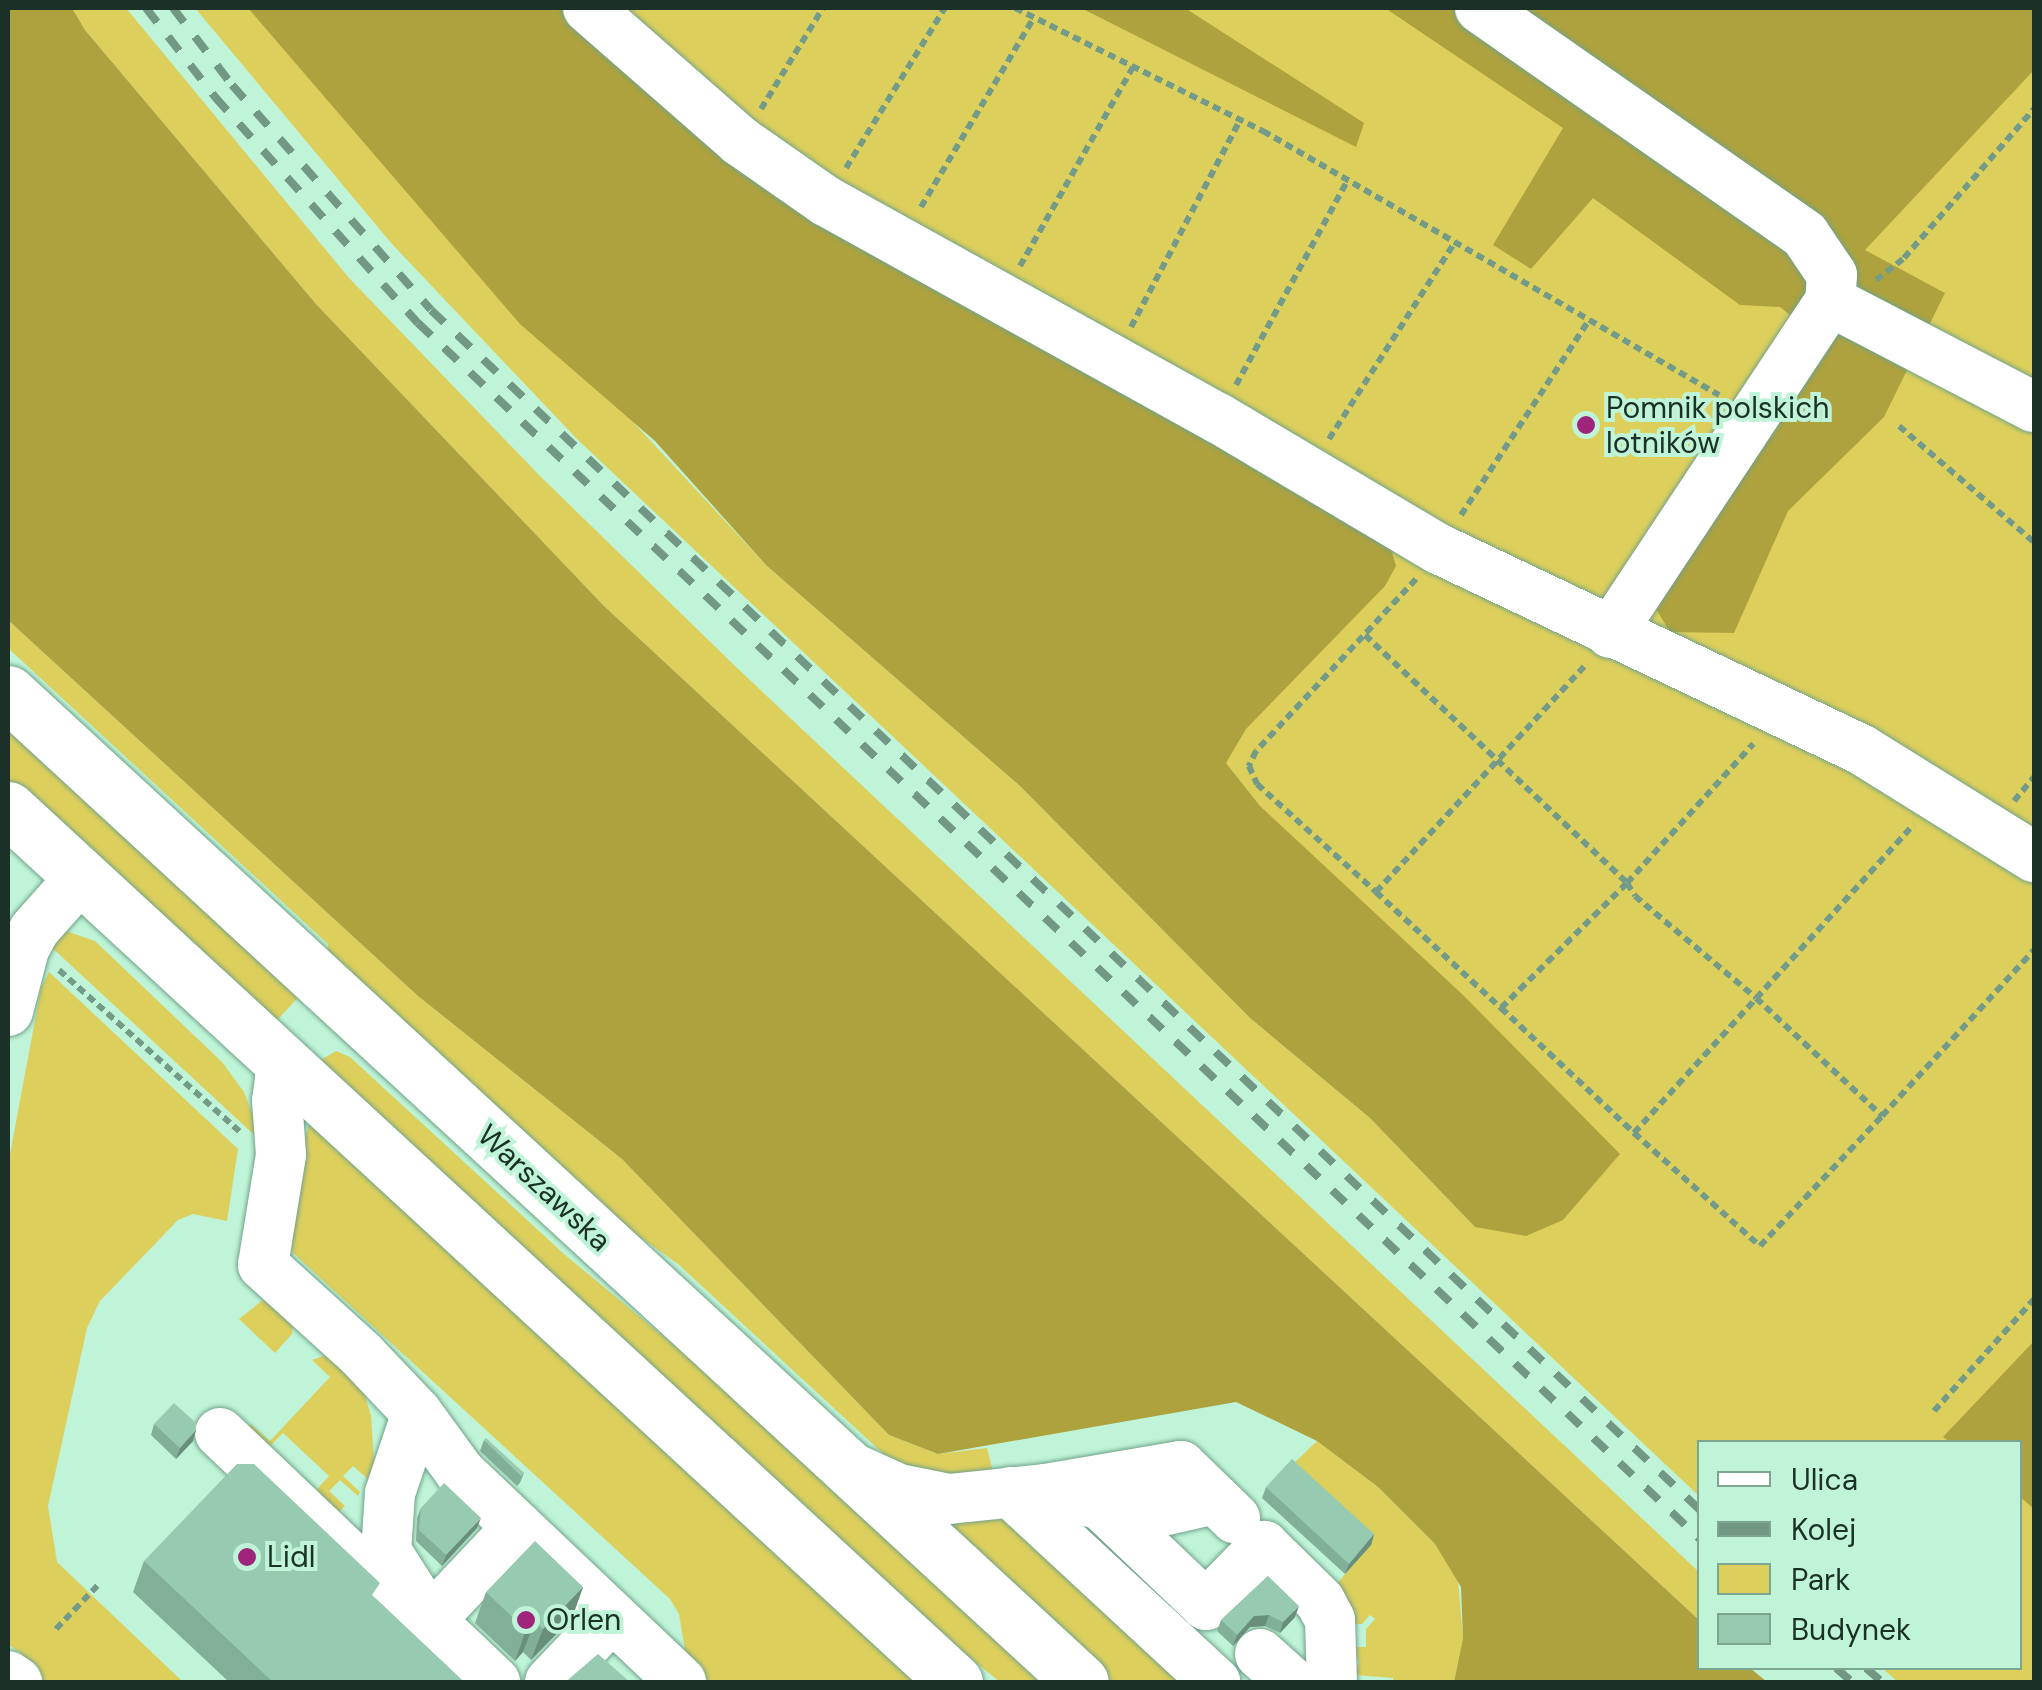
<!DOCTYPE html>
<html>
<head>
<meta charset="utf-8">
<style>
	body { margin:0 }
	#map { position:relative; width:2042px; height:1690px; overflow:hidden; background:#bff4d8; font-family:"DM Sans",sans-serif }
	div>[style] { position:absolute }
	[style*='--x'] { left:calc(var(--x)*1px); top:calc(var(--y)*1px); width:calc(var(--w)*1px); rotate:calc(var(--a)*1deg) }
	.green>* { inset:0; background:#ddcf5c }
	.forest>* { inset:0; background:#aea23e }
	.path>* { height:6px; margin-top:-3px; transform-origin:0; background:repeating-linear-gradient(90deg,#749b87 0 8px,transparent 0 13px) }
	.roads { filter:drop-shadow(0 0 2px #70a289) drop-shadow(0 0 2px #70a289) }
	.minor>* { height:50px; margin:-25px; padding:0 25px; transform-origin:25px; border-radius:25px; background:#fff }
	.major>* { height:55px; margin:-27.5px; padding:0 27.5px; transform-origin:27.5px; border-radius:27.5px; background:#fff }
	.rail>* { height:8px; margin-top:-4px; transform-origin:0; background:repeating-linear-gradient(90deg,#729784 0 18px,transparent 0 36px) }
	.wall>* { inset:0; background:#82af98 }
	.shaded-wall>* { inset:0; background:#6a8e7c }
	.building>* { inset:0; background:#97cbb1 }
	.dots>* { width:28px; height:28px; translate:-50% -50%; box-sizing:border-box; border:5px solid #bff4d8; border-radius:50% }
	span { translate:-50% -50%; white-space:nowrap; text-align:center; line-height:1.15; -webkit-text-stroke:8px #bff4d8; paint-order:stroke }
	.poi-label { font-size:30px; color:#1b3026 }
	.left { translate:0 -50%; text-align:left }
	.street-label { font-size:30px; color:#1b3026 }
	.frame { position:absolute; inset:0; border:10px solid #1b3026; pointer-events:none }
	.legend { position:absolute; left:1697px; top:1440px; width:325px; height:230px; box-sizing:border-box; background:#bff4d8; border:2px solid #7da691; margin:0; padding:12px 18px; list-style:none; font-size:30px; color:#1b3026 }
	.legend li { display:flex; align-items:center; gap:20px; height:50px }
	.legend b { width:50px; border:2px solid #7da691 }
</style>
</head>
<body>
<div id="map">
	<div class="green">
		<div style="clip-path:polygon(72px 8px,126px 8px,349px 278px,539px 475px,736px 667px,1699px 1572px,1699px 1620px,604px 606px,316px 304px,85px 30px)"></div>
		<div style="clip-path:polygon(195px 8px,248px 8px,767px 566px,1020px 786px,1250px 1018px,1370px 1118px,1475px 1227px,1563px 1220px,1619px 1153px,357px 8px,2034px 8px,2034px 1682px,1898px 1682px,1882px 1668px,2020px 1668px,2020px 1442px,1700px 1442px,1699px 1496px,577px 439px,392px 244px)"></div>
		<div style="clip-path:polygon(8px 620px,418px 996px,622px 1159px,889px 1435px,938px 1454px,987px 1448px,994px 1476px,939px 1482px,890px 1460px,678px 1264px,582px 1196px,328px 965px,328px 944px,8px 648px)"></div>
		<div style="clip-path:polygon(8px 719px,303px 992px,272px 1026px,8px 783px)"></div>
		<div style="clip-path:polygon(66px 931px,95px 941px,222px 1062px,244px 1092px,264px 1144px,48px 944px)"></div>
		<div style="clip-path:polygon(49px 972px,238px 1149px,227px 1221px,193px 1214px,178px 1220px,100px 1301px,87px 1328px,48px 1506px,57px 1562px,183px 1682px,46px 1682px,16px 1663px,23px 1655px,8px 1644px,8px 1165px,41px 988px)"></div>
		<div style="clip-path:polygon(336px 1051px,350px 1057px,564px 1254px,791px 1442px,1052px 1682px,1000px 1682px,849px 1560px,321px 1060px)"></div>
		<div style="clip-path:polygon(312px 1115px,928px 1682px,706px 1682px,687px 1662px,679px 1614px,670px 1599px,292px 1252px,296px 1169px)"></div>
		<div style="clip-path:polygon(264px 1299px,293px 1325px,292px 1334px,275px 1353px,239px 1319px)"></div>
		<div style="clip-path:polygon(326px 1355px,364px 1392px,371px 1416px,375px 1475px,369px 1480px,353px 1466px,343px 1476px,360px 1492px,358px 1496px,340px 1480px,329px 1491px,345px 1506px,339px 1512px,312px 1495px,329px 1476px,283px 1433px,265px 1451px,249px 1429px,251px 1424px,270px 1441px,330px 1377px,312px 1360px)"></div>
		<div style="clip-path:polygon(1317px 1441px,1378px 1487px,1435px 1544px,1458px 1580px,1463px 1638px,1454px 1682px,1393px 1682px,1393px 1678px,1355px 1675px,1359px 1662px,1353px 1647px,1366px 1647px,1366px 1629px,1375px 1619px,1370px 1615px,1362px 1624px,1348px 1624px,1330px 1592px,1370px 1545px,1288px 1469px)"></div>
		<div style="clip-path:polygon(1002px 1507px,1192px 1682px,1107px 1682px,933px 1522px)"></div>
	</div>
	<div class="forest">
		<div style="clip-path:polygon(8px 8px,72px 8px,85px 30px,316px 304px,604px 606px,1699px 1620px,1700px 1668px,1750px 1668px,1767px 1682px,1454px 1682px,1463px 1638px,1461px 1587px,1435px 1544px,1378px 1487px,1317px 1441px,1236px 1402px,938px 1454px,889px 1435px,622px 1159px,418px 996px,8px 620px)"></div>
		<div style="clip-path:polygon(248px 8px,564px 8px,1389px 541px,1396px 566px,1385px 586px,1246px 729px,1226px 763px,1260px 806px,1463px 995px,1620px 1154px,1563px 1220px,1526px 1236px,1475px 1227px,1370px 1118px,1250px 1018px,1020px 786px,767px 566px,655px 441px,520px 324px)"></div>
		<div style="clip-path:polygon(1081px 8px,1185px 8px,1364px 123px,1356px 147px)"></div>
		<div style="clip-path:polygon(1385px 8px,2034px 8px,2034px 70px,1865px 250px,1945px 293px,1884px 417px,1788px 511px,1734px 633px,1670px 632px,1653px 604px,1823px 341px,1780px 307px,1740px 305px,1593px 198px,1531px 269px,1493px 245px,1563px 128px)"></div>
		<div style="clip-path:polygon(2034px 1341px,2034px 1509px,2020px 1497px,2020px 1442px,1950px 1442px,1943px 1437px)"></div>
	</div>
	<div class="path">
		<div style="--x:1015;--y:8;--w:277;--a:26.4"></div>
		<div style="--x:1263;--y:131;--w:527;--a:30.07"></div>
		<div style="--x:761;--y:109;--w:119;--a:-58.5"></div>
		<div style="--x:846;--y:168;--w:188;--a:-58.3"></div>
		<div style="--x:921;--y:207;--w:219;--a:-59.2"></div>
		<div style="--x:1020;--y:266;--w:229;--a:-60.4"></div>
		<div style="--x:1876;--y:280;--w:36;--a:-38"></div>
		<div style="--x:1904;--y:258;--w:198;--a:-48.9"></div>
		<div style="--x:1131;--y:327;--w:234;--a:-62.2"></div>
		<div style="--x:1236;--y:385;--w:234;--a:-61.4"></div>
		<div style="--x:1899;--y:426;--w:178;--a:40.7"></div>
		<div style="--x:1329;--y:439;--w:234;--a:-57.4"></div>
		<div style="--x:1461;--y:515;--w:233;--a:-56.7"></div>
		<div style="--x:1416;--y:579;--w:235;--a:132.9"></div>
		<div style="--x:1256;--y:751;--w:17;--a:115"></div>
		<div style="--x:1249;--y:766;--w:20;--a:66"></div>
		<div style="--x:1257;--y:784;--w:161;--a:42.2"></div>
		<div style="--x:1376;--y:892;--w:311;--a:-47.3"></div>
		<div style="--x:1365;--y:635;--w:361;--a:43.4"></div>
		<div style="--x:1627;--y:883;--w:188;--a:-47.8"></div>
		<div style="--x:2014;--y:801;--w:31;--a:-50"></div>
		<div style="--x:1376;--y:892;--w:171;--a:42.9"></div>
		<div style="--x:1501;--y:1008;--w:177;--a:-44.8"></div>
		<div style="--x:1627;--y:883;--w:15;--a:58"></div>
		<div style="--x:1635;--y:896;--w:158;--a:40.1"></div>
		<div style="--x:1756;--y:998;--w:173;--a:43.1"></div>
		<div style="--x:1882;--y:1116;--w:225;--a:-47.5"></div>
		<div style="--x:59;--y:970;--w:243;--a:41.8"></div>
		<div style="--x:1501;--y:1008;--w:183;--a:43.2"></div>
		<div style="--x:1634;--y:1133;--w:416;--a:-47.8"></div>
		<div style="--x:1634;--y:1133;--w:169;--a:41.9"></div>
		<div style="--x:1760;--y:1246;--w:178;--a:-46.8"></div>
		<div style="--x:1934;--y:1411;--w:150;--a:-48.2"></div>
		<div style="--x:56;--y:1629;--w:64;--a:-46.3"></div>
	</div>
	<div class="roads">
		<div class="minor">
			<div style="--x:588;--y:8;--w:202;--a:41.2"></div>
			<div style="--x:740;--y:141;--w:105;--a:34.9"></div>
			<div style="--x:826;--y:201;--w:448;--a:29"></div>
			<div style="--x:1218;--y:418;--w:257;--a:30.7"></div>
			<div style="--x:1439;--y:549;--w:468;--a:25.4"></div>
			<div style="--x:1862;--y:750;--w:203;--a:31.9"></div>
			<div style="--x:1480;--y:8;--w:396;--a:34.9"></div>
			<div style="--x:1805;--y:235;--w:48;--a:56"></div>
			<div style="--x:1832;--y:275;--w:26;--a:94"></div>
			<div style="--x:1830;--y:301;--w:398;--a:123.5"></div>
			<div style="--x:1830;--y:301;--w:230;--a:27.5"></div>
			<div style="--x:8;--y:1011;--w:64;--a:-75.5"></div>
			<div style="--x:24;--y:949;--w:21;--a:-62"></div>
			<div style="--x:34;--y:930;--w:72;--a:-48.4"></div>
			<div style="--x:282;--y:1062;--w:38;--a:97"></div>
			<div style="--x:277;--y:1100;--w:55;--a:85.8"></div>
			<div style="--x:281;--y:1155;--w:111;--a:99.3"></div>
			<div style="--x:263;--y:1265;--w:132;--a:42.2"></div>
			<div style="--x:361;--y:1354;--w:81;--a:46.5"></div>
			<div style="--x:417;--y:1413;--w:73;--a:53.9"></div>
			<div style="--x:460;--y:1472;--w:305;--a:43.5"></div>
			<div style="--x:417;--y:1413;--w:84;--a:108.6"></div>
			<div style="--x:390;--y:1493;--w:58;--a:93.9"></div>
			<div style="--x:386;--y:1551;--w:82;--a:57.5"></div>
			<div style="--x:430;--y:1620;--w:128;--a:-46.6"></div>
			<div style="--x:220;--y:1433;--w:282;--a:43.6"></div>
			<div style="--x:424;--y:1627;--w:9;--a:-49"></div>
			<div style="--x:430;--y:1620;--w:90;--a:43.6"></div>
			<div style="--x:857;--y:1470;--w:46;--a:24.3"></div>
			<div style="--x:899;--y:1489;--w:51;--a:11.3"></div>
			<div style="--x:949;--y:1499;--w:98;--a:-5.9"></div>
			<div style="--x:1046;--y:1489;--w:137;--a:-9.7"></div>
			<div style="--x:1181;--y:1466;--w:47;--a:44.1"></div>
			<div style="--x:1046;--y:1489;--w:57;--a:16.2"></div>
			<div style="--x:1101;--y:1505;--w:145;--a:43.6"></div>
			<div style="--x:1206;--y:1605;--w:83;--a:-45.5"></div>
			<div style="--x:1264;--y:1546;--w:78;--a:44.5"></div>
			<div style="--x:1320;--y:1601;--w:21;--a:62"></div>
			<div style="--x:1330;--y:1620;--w:62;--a:88.2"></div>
			<div style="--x:1010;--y:1492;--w:280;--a:42.8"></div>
			<div style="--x:1119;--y:1521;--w:98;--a:-12.9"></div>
			<div style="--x:1215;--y:1499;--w:28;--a:44"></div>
			<div style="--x:1260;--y:1654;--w:42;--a:42.1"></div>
			<div style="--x:8;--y:1676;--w:11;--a:34"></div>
			<div style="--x:550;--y:1682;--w:90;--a:-46.4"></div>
		</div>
		<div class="major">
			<div style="--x:8;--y:693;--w:1459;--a:42.67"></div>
			<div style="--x:8;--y:809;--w:1288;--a:42.67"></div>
		</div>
	</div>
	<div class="rail">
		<div style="--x:146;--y:8;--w:113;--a:52.2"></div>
		<div style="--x:215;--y:97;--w:304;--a:48.1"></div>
		<div style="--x:418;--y:323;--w:1767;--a:43.49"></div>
		<div style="--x:173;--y:8;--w:97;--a:52.5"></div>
		<div style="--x:232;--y:85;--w:300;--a:48.5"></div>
		<div style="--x:431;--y:310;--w:1747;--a:43.4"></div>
		<div style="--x:1836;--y:1668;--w:21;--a:41"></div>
		<div style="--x:1866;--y:1668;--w:21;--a:41"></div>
	</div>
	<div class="wall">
		<div style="clip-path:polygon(154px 1424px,196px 1430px,193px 1441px,176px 1459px,151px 1435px)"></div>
		<div style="clip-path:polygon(484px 1440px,524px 1473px,520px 1483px,517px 1486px,480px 1451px)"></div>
		<div style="clip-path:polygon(1266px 1487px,1374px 1534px,1371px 1545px,1345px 1574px,1262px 1498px)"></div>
		<div style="clip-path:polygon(421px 1508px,477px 1528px,442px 1566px,416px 1541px,417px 1518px)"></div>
		<div style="clip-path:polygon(144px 1561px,375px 1598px,464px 1682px,229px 1682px,133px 1592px)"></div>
		<div style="clip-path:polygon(1268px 1576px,1295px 1617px,1280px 1633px,1265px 1626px,1250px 1627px,1233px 1646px,1217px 1631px,1221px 1620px)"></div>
		<div style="clip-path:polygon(583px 1587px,572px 1618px,531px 1660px,523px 1652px,515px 1661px,475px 1623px,486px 1592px)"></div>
	</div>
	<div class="shaded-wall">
		<div style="clip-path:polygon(196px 1430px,193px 1441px,176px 1459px,180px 1448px)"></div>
		<div style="clip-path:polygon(481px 1518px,477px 1528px,442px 1566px,446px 1555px)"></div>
		<div style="clip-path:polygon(1374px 1534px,1371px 1545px,1345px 1574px,1349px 1564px)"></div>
		<div style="clip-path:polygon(583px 1587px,572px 1618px,531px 1660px,543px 1629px)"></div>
		<div style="clip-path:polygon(1299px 1606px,1295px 1617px,1280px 1633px,1283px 1622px)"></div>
		<div style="clip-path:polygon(1269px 1615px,1265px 1626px,1250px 1627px,1233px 1646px,1237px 1635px,1254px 1616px)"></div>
		<div style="clip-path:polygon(535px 1621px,523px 1652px,515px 1661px,526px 1630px)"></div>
	</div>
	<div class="building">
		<div style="clip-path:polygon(174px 1403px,196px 1423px,196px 1430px,180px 1448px,154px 1424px)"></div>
		<div style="clip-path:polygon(486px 1438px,524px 1473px,521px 1476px,484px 1440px)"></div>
		<div style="clip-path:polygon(1292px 1459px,1374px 1534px,1349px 1564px,1266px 1487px)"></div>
		<div style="clip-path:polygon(237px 1464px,254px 1464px,380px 1583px,372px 1595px,464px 1682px,273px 1682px,144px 1561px)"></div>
		<div style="clip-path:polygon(444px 1483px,481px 1518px,446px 1555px,419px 1530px,421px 1508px)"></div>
		<div style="clip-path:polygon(535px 1541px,583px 1587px,543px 1629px,535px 1621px,526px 1630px,486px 1592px)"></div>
		<div style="clip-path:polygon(1268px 1576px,1299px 1606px,1283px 1622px,1269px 1615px,1254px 1616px,1237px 1635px,1221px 1620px)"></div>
		<div style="clip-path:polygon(598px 1654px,630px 1682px,566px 1682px,570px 1678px)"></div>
	</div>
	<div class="dots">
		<div style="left:1586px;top:425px;background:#9f257c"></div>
		<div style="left:247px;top:1557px;background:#9f257c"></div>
		<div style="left:526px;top:1620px;background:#9f257c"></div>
	</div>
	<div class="poi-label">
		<span class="left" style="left:1606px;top:425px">Pomnik polskich<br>lotników</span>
		<span class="left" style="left:267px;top:1557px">Lidl</span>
		<span class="left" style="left:546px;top:1620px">Orlen</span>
	</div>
	<div class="street-label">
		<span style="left:544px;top:1188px;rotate:43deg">Warszawska</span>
	</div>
	<div class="frame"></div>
	<ul class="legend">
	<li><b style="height:12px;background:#fff"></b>Ulica</li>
	<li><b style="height:12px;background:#729784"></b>Kolej</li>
	<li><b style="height:28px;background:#ddcf5c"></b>Park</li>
	<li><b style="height:28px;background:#97cbb1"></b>Budynek</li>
	</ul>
</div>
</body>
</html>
